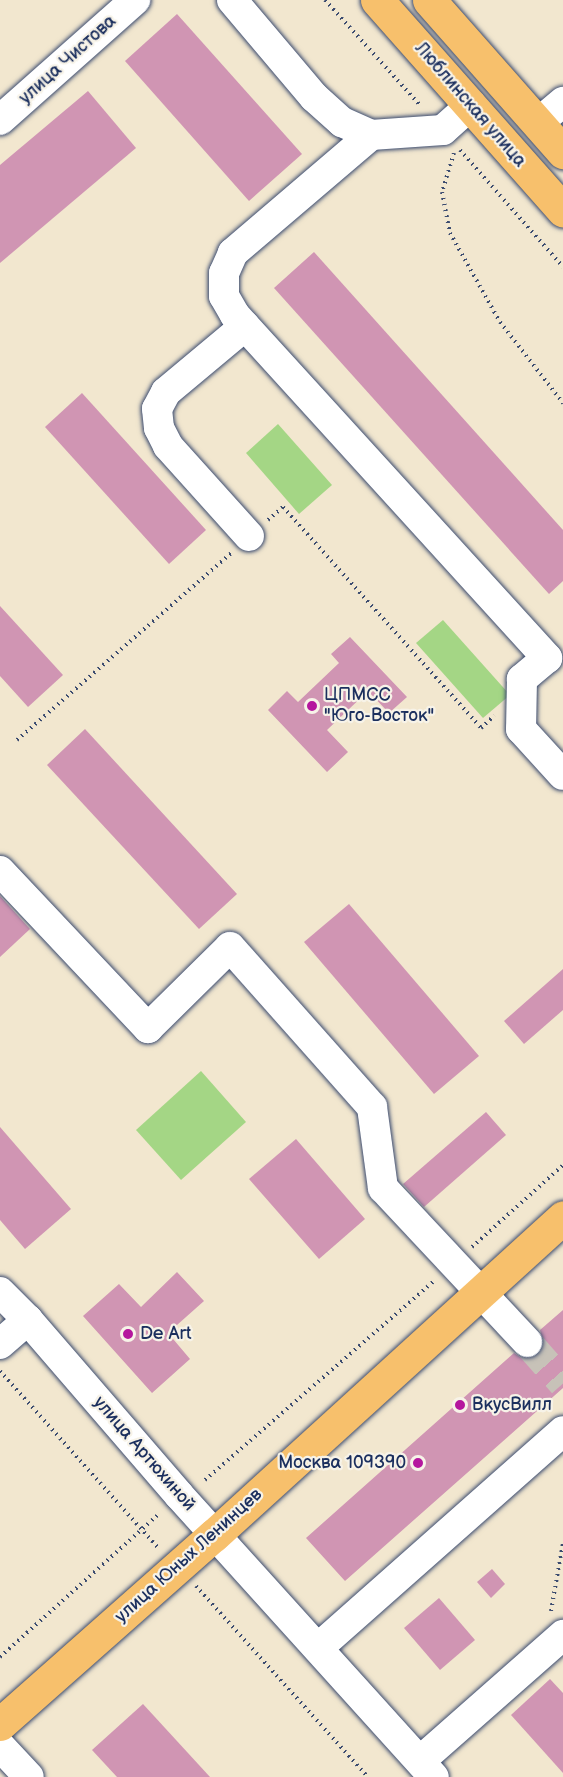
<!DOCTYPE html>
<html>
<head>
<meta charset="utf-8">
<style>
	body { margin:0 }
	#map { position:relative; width:563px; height:1777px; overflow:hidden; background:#f2e7cf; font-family:"Balsamiq Sans",sans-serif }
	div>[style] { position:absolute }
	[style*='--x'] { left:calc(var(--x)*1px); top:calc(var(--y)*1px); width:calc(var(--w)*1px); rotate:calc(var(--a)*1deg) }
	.green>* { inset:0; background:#a4d685 }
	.building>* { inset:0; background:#d095b3 }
	.minor-tunnel>* { height:30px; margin-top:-15px; transform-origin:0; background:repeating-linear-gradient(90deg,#c7c2b8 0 30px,transparent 0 45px) }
	.path>* { height:4px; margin-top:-2px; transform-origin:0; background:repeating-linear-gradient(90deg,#3b4b6f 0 1.5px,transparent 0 6px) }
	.roads { filter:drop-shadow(0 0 2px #3b4b6f) drop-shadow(0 0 2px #3b4b6f) }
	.minor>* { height:30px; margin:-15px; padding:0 15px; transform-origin:15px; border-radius:15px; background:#fff }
	.major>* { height:33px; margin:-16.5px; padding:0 16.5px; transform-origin:16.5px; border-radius:16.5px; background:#f7c06c }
	.dots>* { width:16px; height:16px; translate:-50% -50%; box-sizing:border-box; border:3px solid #f7f3e8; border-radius:50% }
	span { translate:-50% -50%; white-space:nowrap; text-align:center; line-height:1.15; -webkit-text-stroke:4.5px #f7f3e8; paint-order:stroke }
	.street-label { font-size:18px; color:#1b2f5e }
	.poi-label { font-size:18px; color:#1b2f5e }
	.left { translate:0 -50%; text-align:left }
	.right { translate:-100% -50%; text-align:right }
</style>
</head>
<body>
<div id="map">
	<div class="green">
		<div style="clip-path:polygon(278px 424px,332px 485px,299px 514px,246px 453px)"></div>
		<div style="clip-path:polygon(443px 620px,510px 695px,483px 718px,416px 643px)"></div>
		<div style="clip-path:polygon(201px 1071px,246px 1122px,181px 1180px,136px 1130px)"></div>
	</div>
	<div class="building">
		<div style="clip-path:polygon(177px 14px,302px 154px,249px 201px,125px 61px)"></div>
		<div style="clip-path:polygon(88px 91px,136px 148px,0 263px,0 165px)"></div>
		<div style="clip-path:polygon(314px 252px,563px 530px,563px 581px,549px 594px,274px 288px)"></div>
		<div style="clip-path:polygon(82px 393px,206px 530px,169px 564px,45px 427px)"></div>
		<div style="clip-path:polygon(0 606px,63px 675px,28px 707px,0 676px)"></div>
		<div style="clip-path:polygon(350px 637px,407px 697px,389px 713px,368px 691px,327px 730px,348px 752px,327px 772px,268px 710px,287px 691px,298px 702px,339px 663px,331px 654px)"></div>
		<div style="clip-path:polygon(85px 729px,237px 894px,199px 929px,47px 765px)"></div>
		<div style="clip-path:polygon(0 896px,30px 929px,0 957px)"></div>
		<div style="clip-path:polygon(349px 904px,479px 1056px,434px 1094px,304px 942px)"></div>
		<div style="clip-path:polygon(563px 969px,563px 1010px,524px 1044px,504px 1021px)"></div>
		<div style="clip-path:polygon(486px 1112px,506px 1135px,424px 1207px,403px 1184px)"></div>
		<div style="clip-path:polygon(0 1127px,71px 1209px,25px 1249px,0 1220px)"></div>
		<div style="clip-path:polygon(296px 1139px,365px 1219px,319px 1259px,249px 1179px)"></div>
		<div style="clip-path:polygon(177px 1272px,204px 1301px,168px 1333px,190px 1359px,152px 1393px,83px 1316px,119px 1284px,141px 1307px)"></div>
		<div style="clip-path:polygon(563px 1310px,563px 1388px,345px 1581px,306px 1538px,514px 1353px,523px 1359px,538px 1355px,544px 1346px,540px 1330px)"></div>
		<div style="clip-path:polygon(492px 1569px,505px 1584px,491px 1598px,477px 1582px)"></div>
		<div style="clip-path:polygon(439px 1598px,475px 1640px,440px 1670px,404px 1628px)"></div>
		<div style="clip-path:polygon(550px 1679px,563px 1693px,563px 1773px,511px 1715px)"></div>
		<div style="clip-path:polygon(143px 1704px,210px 1777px,117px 1777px,92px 1750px)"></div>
	</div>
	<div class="minor-tunnel">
		<div style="--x:527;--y:1342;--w:55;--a:48.7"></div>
	</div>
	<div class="path">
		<div style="--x:325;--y:0;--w:140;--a:47.9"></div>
		<div style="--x:460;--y:150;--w:156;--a:48.6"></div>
		<div style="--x:454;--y:153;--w:41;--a:107.1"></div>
		<div style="--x:442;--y:192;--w:42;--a:79"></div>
		<div style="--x:450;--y:233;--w:102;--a:60.7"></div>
		<div style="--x:500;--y:322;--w:103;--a:52.1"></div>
		<div style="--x:268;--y:520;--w:20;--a:-41"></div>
		<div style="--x:283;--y:507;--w:297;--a:48.1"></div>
		<div style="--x:481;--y:728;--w:18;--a:-43"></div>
		<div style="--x:17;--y:740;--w:284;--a:-41.1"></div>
		<div style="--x:472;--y:1247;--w:122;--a:-42"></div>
		<div style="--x:0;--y:1371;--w:239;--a:48.2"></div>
		<div style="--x:205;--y:1480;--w:305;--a:-41"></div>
		<div style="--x:196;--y:1586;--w:257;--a:48"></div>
		<div style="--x:551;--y:1611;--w:69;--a:-80"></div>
		<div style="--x:0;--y:1657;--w:215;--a:-42"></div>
	</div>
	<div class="roads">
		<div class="minor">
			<div style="--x:232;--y:0;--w:127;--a:49.8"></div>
			<div style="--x:314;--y:97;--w:38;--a:42"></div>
			<div style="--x:342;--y:122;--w:32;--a:24"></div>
			<div style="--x:371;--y:135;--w:72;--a:-4"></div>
			<div style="--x:443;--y:130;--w:38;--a:-42"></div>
			<div style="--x:0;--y:120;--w:181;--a:-41.6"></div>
			<div style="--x:538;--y:123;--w:33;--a:-40"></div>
			<div style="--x:371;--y:135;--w:182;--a:139.5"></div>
			<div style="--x:233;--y:253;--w:22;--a:114"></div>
			<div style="--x:224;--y:273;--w:23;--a:90"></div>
			<div style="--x:224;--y:296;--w:22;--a:60"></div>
			<div style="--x:235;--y:315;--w:464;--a:47.7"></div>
			<div style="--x:547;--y:658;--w:33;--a:140"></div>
			<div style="--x:522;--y:679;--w:50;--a:91.1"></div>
			<div style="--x:521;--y:729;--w:62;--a:47.6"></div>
			<div style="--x:245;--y:326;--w:103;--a:140.1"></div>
			<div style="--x:166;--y:392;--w:19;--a:118"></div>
			<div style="--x:157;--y:409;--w:19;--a:84"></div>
			<div style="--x:159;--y:428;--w:20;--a:63"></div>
			<div style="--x:168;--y:446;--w:121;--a:48"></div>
			<div style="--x:0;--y:871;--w:216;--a:46.7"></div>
			<div style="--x:148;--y:1028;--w:115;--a:-44.6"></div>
			<div style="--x:230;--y:947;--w:214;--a:48.4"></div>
			<div style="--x:372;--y:1107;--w:82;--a:82.3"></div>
			<div style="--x:383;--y:1188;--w:211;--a:46.9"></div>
			<div style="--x:0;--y:1292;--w:40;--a:45"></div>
			<div style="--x:28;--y:1320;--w:231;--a:49.2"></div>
			<div style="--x:179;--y:1495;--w:380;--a:47.9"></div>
			<div style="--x:0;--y:1344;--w:37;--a:-41"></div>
			<div style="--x:318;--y:1648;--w:327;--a:-41.5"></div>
			<div style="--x:0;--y:1746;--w:42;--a:46.9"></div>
			<div style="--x:420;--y:1761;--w:191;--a:-41.4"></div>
		</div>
		<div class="major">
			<div style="--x:377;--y:0;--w:281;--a:48.5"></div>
			<div style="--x:429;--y:0;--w:203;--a:48.6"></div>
			<div style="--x:0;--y:1724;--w:286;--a:-41.5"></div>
			<div style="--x:214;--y:1535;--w:472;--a:-42.3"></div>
		</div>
	</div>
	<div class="dots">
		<div style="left:312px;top:706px;background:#b5179e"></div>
		<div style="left:128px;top:1334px;background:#b5179e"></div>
		<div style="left:460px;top:1405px;background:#b5179e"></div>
		<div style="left:418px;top:1463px;background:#b5179e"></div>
	</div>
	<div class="street-label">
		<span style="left:68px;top:60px;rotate:-42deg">улица Чистова</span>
		<span style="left:470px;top:105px;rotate:49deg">Люблинская улица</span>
		<span style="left:144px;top:1454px;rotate:49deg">улица Артюхиной</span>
		<span style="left:189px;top:1556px;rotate:-42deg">улица Юных Ленинцев</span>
	</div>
	<div class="poi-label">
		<span class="left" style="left:324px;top:706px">ЦПМСС<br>"Юго-Восток"</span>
		<span class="left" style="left:140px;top:1334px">De Art</span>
		<span class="left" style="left:472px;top:1405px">ВкусВилл</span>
		<span class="right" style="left:406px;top:1463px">Москва 109390</span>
	</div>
</div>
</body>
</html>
